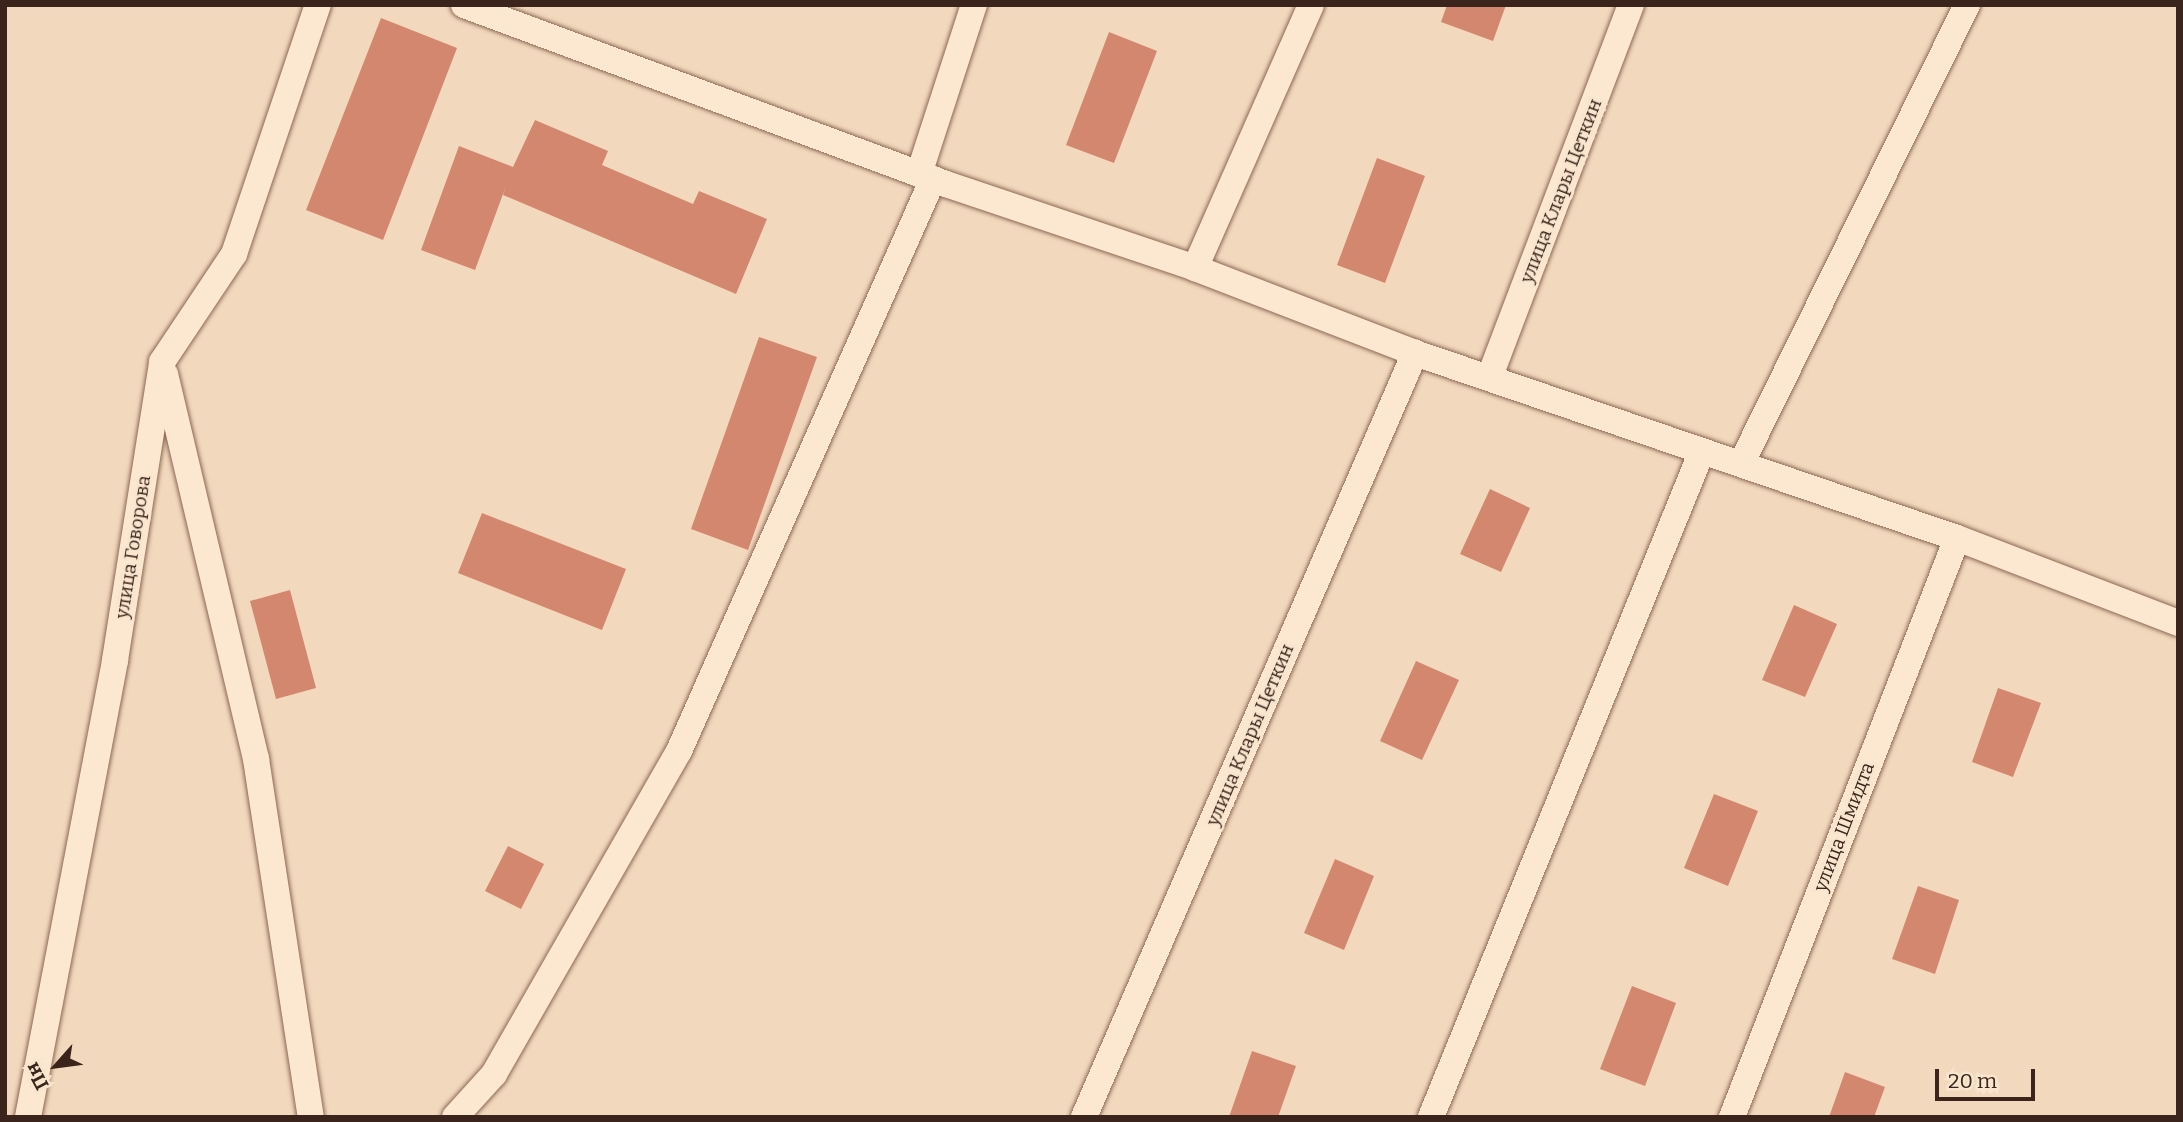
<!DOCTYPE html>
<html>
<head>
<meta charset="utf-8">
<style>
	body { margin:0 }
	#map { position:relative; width:2183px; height:1122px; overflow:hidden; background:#f2d9bd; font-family:Bitter,serif }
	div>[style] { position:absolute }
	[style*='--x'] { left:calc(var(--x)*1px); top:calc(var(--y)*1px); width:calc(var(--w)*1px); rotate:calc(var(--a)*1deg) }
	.building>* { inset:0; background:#d4876f }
	.roads { filter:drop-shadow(0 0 2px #8c6854) drop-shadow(0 0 2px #8c6854) }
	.street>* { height:26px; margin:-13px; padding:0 13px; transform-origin:13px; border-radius:13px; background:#fce8d1 }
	span { translate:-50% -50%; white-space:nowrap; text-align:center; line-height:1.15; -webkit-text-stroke:5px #f9e5ce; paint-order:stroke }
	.street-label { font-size:19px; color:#3a241b }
	.frame { position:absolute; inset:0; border:7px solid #3a241b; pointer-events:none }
	.north { position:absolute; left:21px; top:1031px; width:70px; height:70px; -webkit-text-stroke:5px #f9e5ce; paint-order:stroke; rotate:242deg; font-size:19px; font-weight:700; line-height:28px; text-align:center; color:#3a241b }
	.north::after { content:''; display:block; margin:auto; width:24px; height:32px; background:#3a241b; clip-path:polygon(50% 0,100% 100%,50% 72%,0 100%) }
	.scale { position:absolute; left:1935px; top:1069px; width:100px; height:32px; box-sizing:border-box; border:4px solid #3a241b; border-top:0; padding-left:9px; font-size:21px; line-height:24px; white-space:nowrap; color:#3a241b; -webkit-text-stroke:5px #f9e5ce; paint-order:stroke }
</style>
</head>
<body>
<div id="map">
	<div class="building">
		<div style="clip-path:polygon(1447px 5px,1506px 5px,1493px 41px,1441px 22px)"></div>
		<div style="clip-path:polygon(381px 18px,457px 48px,383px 240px,306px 210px)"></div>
		<div style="clip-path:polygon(1109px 32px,1157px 51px,1114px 163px,1066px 145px)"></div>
		<div style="clip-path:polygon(535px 120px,608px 151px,602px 165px,693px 204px,699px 191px,767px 219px,736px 294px,503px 195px,506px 186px,475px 270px,421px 250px,459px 146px,513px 167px)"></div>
		<div style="clip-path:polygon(1377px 158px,1425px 176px,1385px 283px,1337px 265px)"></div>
		<div style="clip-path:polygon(759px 337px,817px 357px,748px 550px,691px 529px)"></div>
		<div style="clip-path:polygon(1490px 489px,1530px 508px,1501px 572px,1460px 554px)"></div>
		<div style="clip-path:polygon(482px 513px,626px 569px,602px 630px,458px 573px)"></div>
		<div style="clip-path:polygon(290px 590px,316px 688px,276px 699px,250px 601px)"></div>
		<div style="clip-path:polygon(1794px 605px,1837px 624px,1805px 697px,1762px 680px)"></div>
		<div style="clip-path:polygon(1416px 661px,1459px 680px,1422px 760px,1380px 741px)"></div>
		<div style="clip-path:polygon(1998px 688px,2041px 703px,2013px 777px,1972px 762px)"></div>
		<div style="clip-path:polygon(1714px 794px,1758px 811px,1728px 886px,1684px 868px)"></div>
		<div style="clip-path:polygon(508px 846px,544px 864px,521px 909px,485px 891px)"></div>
		<div style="clip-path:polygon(1335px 859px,1374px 876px,1344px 950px,1304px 933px)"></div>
		<div style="clip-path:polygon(1918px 886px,1959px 900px,1935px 974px,1892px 959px)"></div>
		<div style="clip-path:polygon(1632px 986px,1676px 1003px,1645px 1086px,1600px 1069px)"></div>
		<div style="clip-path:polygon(1252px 1051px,1296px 1066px,1278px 1117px,1229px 1117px)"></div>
		<div style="clip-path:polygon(1845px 1072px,1885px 1087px,1874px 1117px,1829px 1117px)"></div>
	</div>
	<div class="roads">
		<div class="street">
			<div style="--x:464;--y:5;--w:514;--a:20.37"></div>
			<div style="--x:946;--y:184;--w:263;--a:18.6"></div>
			<div style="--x:1195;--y:268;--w:236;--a:21.1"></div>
			<div style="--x:1415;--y:353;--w:573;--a:18.85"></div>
			<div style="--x:1957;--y:538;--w:237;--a:21"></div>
			<div style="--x:919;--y:174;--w:178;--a:-72"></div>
			<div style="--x:1195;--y:268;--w:287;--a:-66.2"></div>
			<div style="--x:165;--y:374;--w:396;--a:76.7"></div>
			<div style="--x:256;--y:759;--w:362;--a:81.3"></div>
			<div style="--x:1490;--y:376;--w:397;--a:-69.2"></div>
			<div style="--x:1741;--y:464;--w:512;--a:-63.79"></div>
			<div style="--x:28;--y:1117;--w:465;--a:-79.2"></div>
			<div style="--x:115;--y:660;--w:302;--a:-81"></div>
			<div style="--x:162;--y:362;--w:130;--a:-56.3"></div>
			<div style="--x:234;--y:254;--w:263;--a:-71.4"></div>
			<div style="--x:455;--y:1117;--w:58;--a:-47.8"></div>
			<div style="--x:494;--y:1074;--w:372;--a:-60.2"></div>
			<div style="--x:679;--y:751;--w:626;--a:-66.06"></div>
			<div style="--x:1084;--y:1117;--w:833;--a:-66.58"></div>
			<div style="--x:1431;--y:1117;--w:719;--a:-67.86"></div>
			<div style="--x:1732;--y:1117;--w:621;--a:-68.76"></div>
		</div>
	</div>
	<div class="street-label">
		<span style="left:1561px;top:191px;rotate:-69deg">улица Клары Цеткин</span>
		<span style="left:133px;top:547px;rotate:-81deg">улица Говорова</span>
		<span style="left:1250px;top:735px;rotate:-67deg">улица Клары Цеткин</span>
		<span style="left:1844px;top:827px;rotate:-69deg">улица Шмидта</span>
	</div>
	<div class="frame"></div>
	<div class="north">Пн</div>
	<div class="scale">20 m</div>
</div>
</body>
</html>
